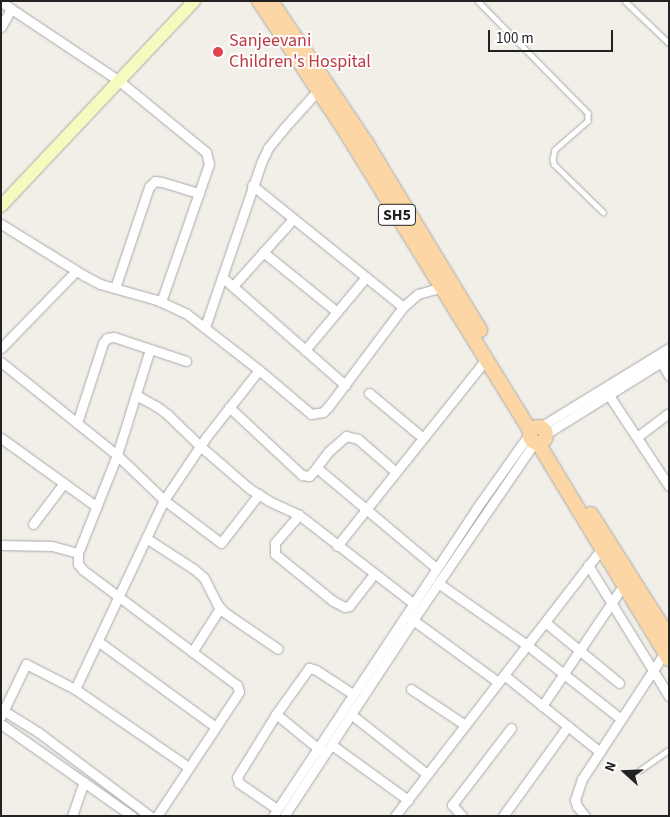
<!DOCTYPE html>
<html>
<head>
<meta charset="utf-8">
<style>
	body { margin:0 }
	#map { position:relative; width:670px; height:817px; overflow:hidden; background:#f2efe9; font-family:"Source Sans 3",sans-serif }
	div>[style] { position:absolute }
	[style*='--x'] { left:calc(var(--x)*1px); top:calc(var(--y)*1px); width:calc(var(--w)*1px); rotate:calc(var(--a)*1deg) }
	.roads { filter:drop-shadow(0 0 1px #a9a9a9) drop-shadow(0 0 1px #a9a9a9) }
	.service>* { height:4.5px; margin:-2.25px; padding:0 2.25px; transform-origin:2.25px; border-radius:2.25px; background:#fff }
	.minor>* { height:9px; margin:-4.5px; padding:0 4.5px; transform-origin:4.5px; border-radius:4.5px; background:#fff }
	.secondary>* { height:12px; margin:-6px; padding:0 6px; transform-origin:6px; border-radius:6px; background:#f7fabf }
	.primary>* { height:14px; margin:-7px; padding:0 7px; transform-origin:7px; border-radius:7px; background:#fcd6a4 }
	.primary>.ring { margin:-7px; padding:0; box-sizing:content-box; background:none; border:14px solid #fcd6a4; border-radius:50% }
	.dots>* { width:14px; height:14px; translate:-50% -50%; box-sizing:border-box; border:2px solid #fff; border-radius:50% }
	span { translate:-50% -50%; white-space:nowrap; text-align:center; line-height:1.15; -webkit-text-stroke:4px #fff; paint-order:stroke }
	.shield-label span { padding:1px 4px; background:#fff; border:1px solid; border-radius:4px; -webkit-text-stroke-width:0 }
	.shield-label { font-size:16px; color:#222; font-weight:700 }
	.health-label { font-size:18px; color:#be3a42 }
	.left { translate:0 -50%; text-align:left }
	.frame { position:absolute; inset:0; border:2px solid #222; pointer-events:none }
	.north { position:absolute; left:600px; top:747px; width:50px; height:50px; -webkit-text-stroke:4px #fff; paint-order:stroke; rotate:290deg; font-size:14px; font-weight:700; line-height:20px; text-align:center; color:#222 }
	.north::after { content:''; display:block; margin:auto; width:18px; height:22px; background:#222; clip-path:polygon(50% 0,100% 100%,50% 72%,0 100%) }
	.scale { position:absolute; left:488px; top:30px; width:125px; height:22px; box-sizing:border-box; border:2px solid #222; border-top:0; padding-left:6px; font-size:15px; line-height:18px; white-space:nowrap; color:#222; -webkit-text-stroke:4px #fff; paint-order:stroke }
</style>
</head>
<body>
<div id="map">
	<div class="roads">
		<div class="service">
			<div style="--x:478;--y:1;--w:157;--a:45.5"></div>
			<div style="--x:588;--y:113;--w:8;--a:90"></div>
			<div style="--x:588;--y:121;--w:44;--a:138.7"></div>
			<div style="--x:555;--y:150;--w:9;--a:103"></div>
			<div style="--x:553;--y:159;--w:5;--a:79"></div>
			<div style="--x:554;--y:164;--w:69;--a:44.4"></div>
			<div style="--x:625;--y:1;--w:61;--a:43.7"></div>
			<div style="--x:640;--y:770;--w:35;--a:-35"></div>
		</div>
		<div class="minor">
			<div style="--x:1;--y:2;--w:141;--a:33.7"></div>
			<div style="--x:118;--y:80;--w:114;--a:39.3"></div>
			<div style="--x:206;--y:152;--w:12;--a:76"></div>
			<div style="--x:209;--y:164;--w:146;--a:109.2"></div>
			<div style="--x:1;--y:27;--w:21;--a:-61"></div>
			<div style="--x:252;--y:185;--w:194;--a:38.9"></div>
			<div style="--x:1;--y:224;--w:99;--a:31.8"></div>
			<div style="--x:85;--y:276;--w:17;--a:28"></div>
			<div style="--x:100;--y:284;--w:59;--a:15.7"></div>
			<div style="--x:157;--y:300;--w:33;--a:25"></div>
			<div style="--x:187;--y:314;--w:91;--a:37.9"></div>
			<div style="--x:259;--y:370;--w:68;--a:40.2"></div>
			<div style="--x:311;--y:414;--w:12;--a:-9"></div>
			<div style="--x:323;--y:412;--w:7;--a:-45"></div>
			<div style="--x:328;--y:407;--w:125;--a:-53.1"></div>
			<div style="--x:403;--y:307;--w:20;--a:-41"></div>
			<div style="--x:418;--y:294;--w:25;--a:-16"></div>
			<div style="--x:263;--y:252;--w:95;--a:39"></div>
			<div style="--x:222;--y:277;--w:164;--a:41.3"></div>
			<div style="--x:233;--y:286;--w:90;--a:-48.2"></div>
			<div style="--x:115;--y:288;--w:107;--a:-71.4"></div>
			<div style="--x:149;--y:187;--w:8;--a:-45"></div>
			<div style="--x:155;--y:181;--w:7;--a:8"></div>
			<div style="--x:162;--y:182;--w:39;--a:17"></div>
			<div style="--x:205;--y:327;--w:173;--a:-71.1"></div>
			<div style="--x:261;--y:163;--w:17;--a:-65"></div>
			<div style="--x:268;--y:148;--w:26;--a:-51"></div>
			<div style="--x:284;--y:128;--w:54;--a:-48"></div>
			<div style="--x:1;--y:348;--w:107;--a:-45.8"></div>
			<div style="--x:150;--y:349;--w:111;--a:107.3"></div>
			<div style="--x:117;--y:455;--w:105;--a:111.7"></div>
			<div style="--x:78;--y:553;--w:11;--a:90"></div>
			<div style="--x:78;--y:564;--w:8;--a:50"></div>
			<div style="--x:83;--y:570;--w:192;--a:36.8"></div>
			<div style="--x:237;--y:685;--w:7;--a:74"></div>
			<div style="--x:239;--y:692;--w:149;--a:123.5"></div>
			<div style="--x:305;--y:350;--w:95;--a:-50.1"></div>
			<div style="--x:1;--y:362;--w:149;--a:38.7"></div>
			<div style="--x:117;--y:455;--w:65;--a:43.8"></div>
			<div style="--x:164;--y:500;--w:71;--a:37"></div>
			<div style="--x:221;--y:543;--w:62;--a:-52.2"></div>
			<div style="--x:661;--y:362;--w:16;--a:60"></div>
			<div style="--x:369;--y:393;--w:70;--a:39.8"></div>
			<div style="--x:608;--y:394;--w:110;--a:56.5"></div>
			<div style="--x:136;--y:395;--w:23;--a:29"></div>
			<div style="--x:156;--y:406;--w:14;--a:36"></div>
			<div style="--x:167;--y:414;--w:46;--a:44.1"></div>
			<div style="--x:200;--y:446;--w:66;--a:40.7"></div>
			<div style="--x:250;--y:489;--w:22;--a:32"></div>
			<div style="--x:269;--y:501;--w:33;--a:25"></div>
			<div style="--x:299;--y:515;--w:144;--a:37.7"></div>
			<div style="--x:229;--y:407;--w:100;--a:43"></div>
			<div style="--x:302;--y:475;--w:7;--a:8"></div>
			<div style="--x:309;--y:476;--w:6;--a:-45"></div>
			<div style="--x:313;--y:472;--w:26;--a:-53"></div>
			<div style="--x:329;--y:451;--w:23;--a:-41"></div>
			<div style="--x:346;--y:436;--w:12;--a:14"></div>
			<div style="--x:358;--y:439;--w:50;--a:41"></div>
			<div style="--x:77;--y:423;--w:84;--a:-72"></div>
			<div style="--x:103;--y:343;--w:6;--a:-51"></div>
			<div style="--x:107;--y:338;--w:7;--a:-8"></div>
			<div style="--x:114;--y:337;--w:76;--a:18.4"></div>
			<div style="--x:540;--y:427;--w:151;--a:-31.5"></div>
			<div style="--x:546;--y:434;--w:145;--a:-32"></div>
			<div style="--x:637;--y:437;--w:40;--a:-37"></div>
			<div style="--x:1;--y:438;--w:118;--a:35.7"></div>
			<div style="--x:317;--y:468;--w:155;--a:40"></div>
			<div style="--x:299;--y:515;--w:37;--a:131"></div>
			<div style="--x:275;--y:543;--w:11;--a:90"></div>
			<div style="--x:275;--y:554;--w:75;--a:39"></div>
			<div style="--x:333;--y:601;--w:13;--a:27"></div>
			<div style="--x:345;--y:607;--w:4;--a:-14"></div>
			<div style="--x:349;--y:606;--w:41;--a:-52"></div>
			<div style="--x:33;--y:524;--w:51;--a:-52.9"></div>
			<div style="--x:146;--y:538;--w:57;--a:32.9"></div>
			<div style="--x:194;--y:569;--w:13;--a:42"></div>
			<div style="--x:204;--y:578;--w:29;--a:63"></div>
			<div style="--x:217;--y:604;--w:11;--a:49"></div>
			<div style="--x:224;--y:612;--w:65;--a:34.4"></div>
			<div style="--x:1;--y:545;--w:51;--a:1.1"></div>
			<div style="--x:52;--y:546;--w:27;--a:15"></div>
			<div style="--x:337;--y:546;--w:241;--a:-51.4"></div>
			<div style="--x:588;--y:565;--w:154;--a:58.3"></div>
			<div style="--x:438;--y:583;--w:108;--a:34.9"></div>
			<div style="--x:527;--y:645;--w:120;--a:38.2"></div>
			<div style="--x:413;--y:620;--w:105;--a:36.1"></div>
			<div style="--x:545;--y:622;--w:96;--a:39.5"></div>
			<div style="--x:99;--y:642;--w:142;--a:36.1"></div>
			<div style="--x:192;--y:652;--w:52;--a:-57.5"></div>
			<div style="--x:504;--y:675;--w:123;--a:38.7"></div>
			<div style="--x:75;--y:689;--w:137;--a:34.6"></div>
			<div style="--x:411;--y:689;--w:65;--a:33.7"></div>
			<div style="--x:542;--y:706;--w:145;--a:-56"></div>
			<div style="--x:1;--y:709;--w:44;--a:31.9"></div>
			<div style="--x:38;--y:732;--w:140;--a:36.9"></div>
			<div style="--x:276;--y:714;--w:58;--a:39.4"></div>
			<div style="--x:352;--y:715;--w:95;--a:38.2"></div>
			<div style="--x:1;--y:716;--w:58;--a:-64.3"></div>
			<div style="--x:26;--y:664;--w:55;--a:27"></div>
			<div style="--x:75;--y:689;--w:209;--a:-64.8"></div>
			<div style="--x:164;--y:500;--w:77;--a:-56.1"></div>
			<div style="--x:207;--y:436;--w:84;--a:-51.8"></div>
			<div style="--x:1;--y:724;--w:160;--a:35.1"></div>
			<div style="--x:332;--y:745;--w:94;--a:35.9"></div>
			<div style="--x:277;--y:809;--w:46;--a:-145.6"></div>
			<div style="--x:239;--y:783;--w:6;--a:-108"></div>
			<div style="--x:237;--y:777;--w:74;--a:-58.2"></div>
			<div style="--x:276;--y:714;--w:57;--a:-54.3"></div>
			<div style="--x:309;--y:668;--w:7;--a:16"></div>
			<div style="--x:316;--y:670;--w:44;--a:33"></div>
			<div style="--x:72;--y:816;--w:36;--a:-71"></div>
			<div style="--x:273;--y:816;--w:368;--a:-56.5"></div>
			<div style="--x:476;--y:509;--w:93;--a:-54.6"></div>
			<div style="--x:284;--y:816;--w:235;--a:-56.6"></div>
			<div style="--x:413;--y:620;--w:216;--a:-55.6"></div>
			<div style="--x:395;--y:816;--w:337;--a:-52.3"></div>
			<div style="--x:462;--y:816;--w:15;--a:-132"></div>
			<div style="--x:452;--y:805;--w:97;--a:-52.5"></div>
			<div style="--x:503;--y:816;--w:111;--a:-54.2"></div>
			<div style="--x:585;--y:816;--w:13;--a:-129"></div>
			<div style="--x:577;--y:806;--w:6;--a:-108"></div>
			<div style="--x:575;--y:800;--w:22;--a:-72"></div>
			<div style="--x:582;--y:779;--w:152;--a:-56.8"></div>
		</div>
		<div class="secondary">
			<div style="--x:1;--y:206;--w:282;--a:-46.7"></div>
		</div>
		<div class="primary">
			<div style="--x:259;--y:1;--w:159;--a:56.5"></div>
			<div style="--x:347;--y:134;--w:350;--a:58.3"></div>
			<div style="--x:271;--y:1;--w:172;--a:56.1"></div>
			<div style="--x:367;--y:144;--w:218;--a:58.7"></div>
			<div class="ring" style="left:530px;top:427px;width:2px;height:2px"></div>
			<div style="--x:538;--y:443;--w:253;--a:58.8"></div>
			<div style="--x:591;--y:514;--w:146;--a:57.6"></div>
		</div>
	</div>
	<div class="dots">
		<div style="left:218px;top:52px;background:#e0444e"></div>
	</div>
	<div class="shield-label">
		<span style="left:397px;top:215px">SH5</span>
	</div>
	<div class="health-label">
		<span class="left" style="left:229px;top:52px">Sanjeevani<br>Children's Hospital</span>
	</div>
	<div class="frame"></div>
	<div class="north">N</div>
	<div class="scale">100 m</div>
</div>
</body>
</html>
